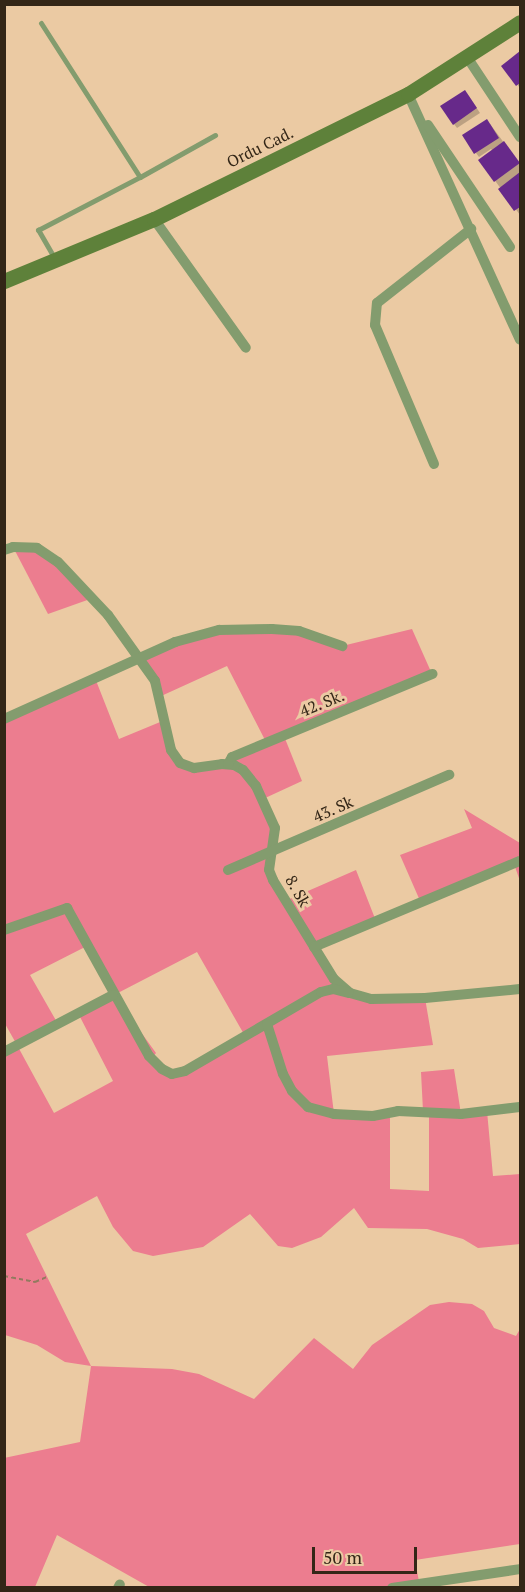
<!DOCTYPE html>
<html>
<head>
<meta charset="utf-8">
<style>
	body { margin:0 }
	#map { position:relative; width:525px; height:1592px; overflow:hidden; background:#ebcaa3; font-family:"PT Serif",serif }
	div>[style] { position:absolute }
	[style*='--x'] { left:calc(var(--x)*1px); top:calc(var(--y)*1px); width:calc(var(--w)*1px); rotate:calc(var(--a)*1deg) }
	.green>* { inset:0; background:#ec7d8f }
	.shadow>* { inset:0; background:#0003 }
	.building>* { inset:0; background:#67298a }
	.path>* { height:2px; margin-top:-1px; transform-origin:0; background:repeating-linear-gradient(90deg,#927a5f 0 4.5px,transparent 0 7.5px) }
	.service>* { height:5px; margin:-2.5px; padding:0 2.5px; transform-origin:2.5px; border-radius:2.5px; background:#839c6e }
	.minor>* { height:10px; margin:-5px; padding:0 5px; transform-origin:5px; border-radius:5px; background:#839c6e }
	.secondary>* { height:15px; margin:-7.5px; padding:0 7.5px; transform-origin:7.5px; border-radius:7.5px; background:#5e813a }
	span { translate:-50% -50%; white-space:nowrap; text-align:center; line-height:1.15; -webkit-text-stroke:6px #ebcaa3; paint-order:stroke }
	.street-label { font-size:16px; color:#332617 }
	.frame { position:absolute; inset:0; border:6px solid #332617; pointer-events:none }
	.scale { position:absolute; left:312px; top:1547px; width:105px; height:27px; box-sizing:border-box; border:3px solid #332617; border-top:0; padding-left:8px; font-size:18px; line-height:21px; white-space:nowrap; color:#332617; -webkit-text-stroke:4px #ebcaa3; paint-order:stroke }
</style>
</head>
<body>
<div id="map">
	<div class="green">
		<div style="clip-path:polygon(13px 547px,37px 548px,93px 598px,48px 614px)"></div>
		<div style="clip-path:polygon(evenodd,272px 629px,342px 646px,412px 629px,432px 674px,284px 736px,302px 781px,263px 799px,275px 828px,269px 870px,285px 901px,356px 870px,376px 921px,315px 947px,350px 993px,425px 998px,433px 1045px,327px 1056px,334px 1114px,390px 1112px,390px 1189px,429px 1191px,429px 1112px,423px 1111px,421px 1072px,454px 1069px,461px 1114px,487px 1111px,493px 1176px,520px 1174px,520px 1244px,478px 1248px,463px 1239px,427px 1229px,368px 1228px,354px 1208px,321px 1237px,292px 1248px,278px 1246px,250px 1214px,203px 1247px,153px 1256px,133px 1251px,113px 1227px,97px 1196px,26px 1234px,91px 1366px,172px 1369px,199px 1374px,254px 1399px,314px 1338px,353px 1369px,372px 1345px,430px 1305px,449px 1302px,472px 1304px,484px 1311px,494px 1328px,516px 1336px,520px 1329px,520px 1544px,415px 1560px,420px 1587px,151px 1588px,57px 1535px,35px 1587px,5px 1587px,4px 1458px,80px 1442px,91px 1366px,65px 1362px,37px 1345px,5px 1335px,4px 1052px,17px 1045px,4px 1022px,5px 719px,95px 678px,119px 739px,165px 720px,180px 763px,222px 764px,266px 742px,227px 666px,159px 697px,139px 656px,219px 630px,272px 629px,87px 946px,113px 994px,78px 1013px,113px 1081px,54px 1113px,17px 1045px,58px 1024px,30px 975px,87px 946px,272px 629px,197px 952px,245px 1036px,172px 1074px,152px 1058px,156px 1053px,114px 995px,197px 952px)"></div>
		<div style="clip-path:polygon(464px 809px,520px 843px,520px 881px,514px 864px,421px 903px,400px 855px,472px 828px)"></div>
	</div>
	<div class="shadow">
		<div style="clip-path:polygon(520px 53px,520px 88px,503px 66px)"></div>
		<div style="clip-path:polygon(468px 95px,480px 113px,457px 128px,454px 124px)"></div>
		<div style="clip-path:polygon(490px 124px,520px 164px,520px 215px,480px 160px,493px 151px,491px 149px,479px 157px,476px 153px)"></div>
	</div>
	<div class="building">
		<div style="clip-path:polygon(520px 51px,520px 83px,516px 86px,501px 66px)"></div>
		<div style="clip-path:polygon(465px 90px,477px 108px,453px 125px,440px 106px)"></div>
		<div style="clip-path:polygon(487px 119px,499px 138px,474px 154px,462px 135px)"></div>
		<div style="clip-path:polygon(504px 141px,520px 163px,494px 182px,478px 160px)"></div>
		<div style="clip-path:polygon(520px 172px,520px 207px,514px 211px,498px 189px)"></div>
	</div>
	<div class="path">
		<div style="--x:4;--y:1276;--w:32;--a:11"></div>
		<div style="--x:35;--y:1282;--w:13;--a:-23"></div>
	</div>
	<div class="service">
		<div style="--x:41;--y:23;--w:183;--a:57.3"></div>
		<div style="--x:55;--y:259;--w:34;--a:-120"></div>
		<div style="--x:38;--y:230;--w:115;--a:-27.5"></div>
		<div style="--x:140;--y:177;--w:86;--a:-29.2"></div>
	</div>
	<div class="minor">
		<div style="--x:467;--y:57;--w:96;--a:56.5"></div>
		<div style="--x:408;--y:94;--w:270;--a:65.5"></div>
		<div style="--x:428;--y:125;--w:147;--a:56.1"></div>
		<div style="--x:154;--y:219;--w:158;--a:54.5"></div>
		<div style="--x:434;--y:464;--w:151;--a:-113"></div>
		<div style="--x:375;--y:325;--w:22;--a:-85"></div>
		<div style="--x:377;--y:303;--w:120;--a:-38.2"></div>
		<div style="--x:4;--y:550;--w:9;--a:-18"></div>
		<div style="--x:13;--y:547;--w:24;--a:2"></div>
		<div style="--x:37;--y:548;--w:25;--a:34"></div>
		<div style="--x:58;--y:562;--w:73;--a:46.7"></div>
		<div style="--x:108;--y:615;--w:81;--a:54.5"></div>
		<div style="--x:155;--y:681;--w:71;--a:76.9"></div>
		<div style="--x:171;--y:750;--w:16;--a:55"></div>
		<div style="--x:180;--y:763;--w:15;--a:20"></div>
		<div style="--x:194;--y:768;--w:28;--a:-8"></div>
		<div style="--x:222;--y:764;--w:12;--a:5"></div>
		<div style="--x:234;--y:765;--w:10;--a:29"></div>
		<div style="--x:243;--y:770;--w:21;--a:51"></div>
		<div style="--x:256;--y:786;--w:46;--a:65.7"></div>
		<div style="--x:275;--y:828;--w:42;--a:98.1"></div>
		<div style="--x:269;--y:870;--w:11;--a:68"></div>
		<div style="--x:273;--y:880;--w:116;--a:58.4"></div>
		<div style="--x:334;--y:979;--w:21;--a:41"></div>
		<div style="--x:350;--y:993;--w:22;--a:16"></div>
		<div style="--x:371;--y:999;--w:54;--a:-1.1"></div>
		<div style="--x:425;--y:998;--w:95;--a:-5.4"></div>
		<div style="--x:4;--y:719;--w:188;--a:-24.2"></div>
		<div style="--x:175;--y:642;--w:46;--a:-15.3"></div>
		<div style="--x:219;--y:630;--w:53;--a:-1.1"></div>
		<div style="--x:272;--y:629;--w:27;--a:4"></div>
		<div style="--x:299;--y:631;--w:46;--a:19.2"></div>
		<div style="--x:228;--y:764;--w:8;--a:-60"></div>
		<div style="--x:232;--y:757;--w:217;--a:-22.5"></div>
		<div style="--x:228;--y:870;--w:241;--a:-23.3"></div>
		<div style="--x:4;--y:930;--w:67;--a:-19.2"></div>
		<div style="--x:67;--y:908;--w:169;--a:61"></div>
		<div style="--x:149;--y:1056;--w:18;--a:45"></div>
		<div style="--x:162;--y:1069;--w:11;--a:27"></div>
		<div style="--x:172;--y:1074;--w:13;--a:-13"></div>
		<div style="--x:185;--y:1071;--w:157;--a:-30.2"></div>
		<div style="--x:321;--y:992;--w:12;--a:-14"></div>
		<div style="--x:333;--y:989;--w:16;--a:14"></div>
		<div style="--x:314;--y:947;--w:223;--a:-22.7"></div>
		<div style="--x:267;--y:1024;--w:52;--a:72.3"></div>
		<div style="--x:283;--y:1074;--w:19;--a:62"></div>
		<div style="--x:292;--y:1091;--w:23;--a:45"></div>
		<div style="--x:308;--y:1107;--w:27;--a:15"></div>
		<div style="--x:334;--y:1114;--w:39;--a:3"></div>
		<div style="--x:373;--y:1116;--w:25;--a:-11"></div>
		<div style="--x:398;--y:1111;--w:63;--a:2.7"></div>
		<div style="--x:461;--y:1114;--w:59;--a:-6.8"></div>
		<div style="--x:4;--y:1052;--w:123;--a:-27.6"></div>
		<div style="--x:118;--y:1588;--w:4;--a:-63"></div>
		<div style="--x:392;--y:1588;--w:129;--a:-8.4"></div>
	</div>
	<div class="secondary">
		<div style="--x:4;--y:281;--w:162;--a:-22.5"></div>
		<div style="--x:154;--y:219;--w:283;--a:-26.2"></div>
		<div style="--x:408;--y:94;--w:133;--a:-32.7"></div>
	</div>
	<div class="street-label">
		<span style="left:260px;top:147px;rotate:-26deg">Ordu Cad.</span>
		<span style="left:322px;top:703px;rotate:-22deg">42. Sk.</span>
		<span style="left:333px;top:809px;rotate:-24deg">43. Sk</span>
		<span style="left:298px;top:891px;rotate:60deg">8. Sk</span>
	</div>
	<div class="frame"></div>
	<div class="scale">50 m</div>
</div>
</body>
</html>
